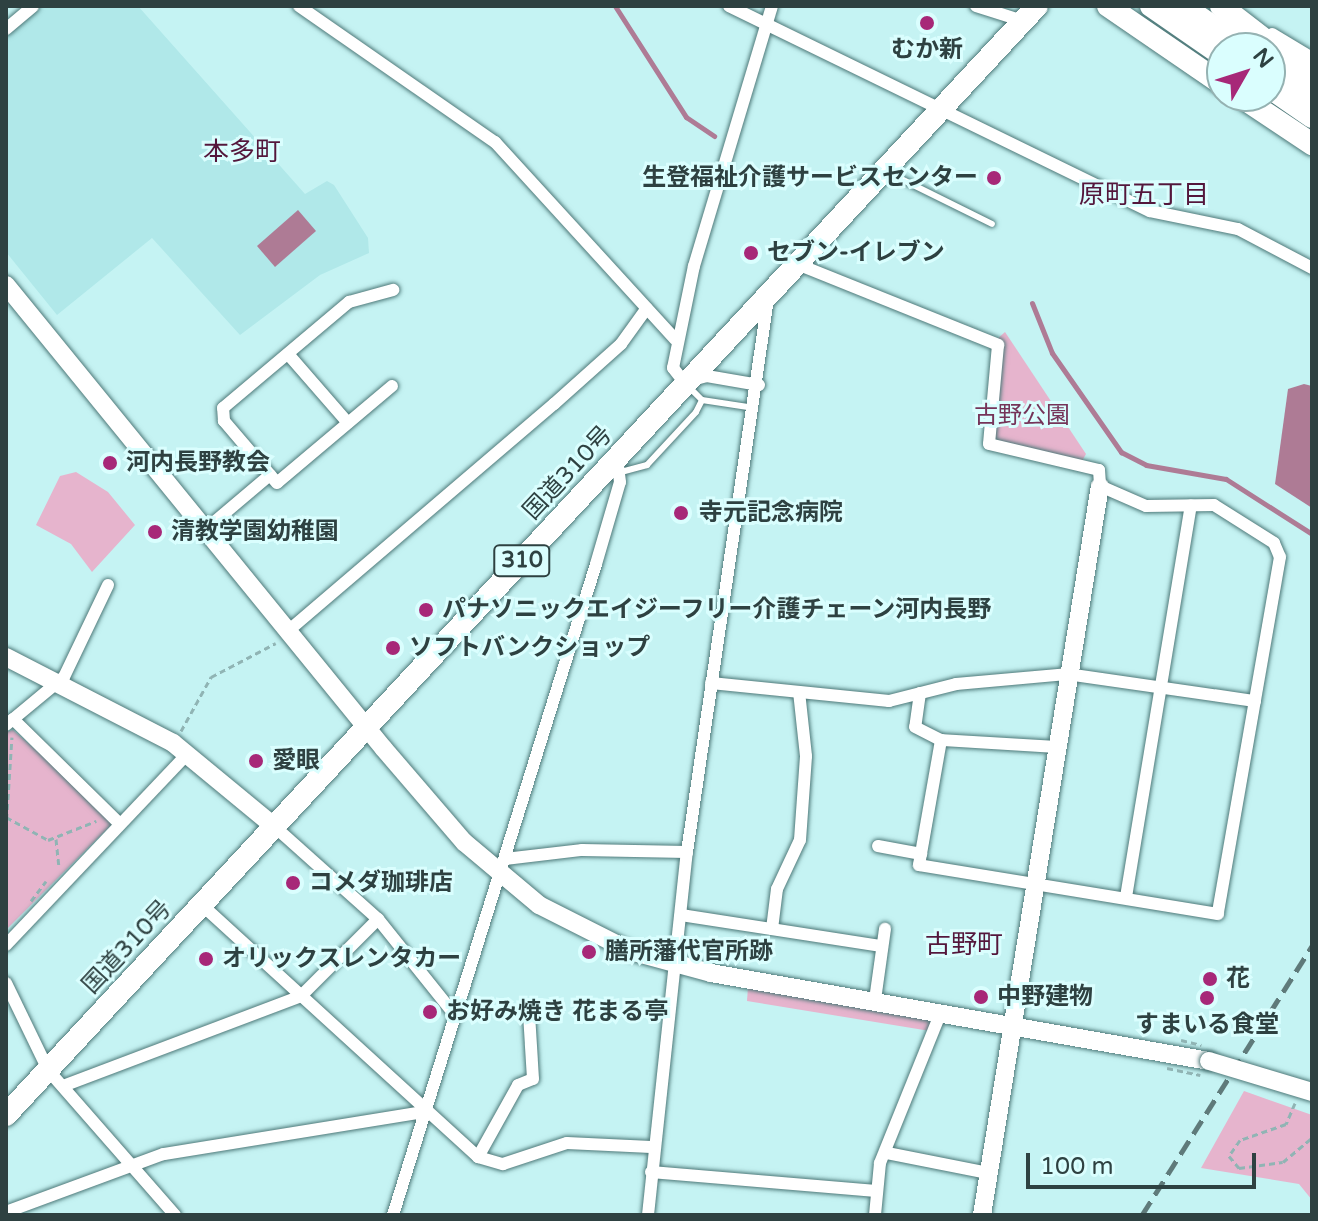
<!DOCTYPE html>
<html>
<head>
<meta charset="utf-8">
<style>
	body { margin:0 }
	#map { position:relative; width:1318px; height:1221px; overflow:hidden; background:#c5f3f3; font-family:"Varela Round","Noto Sans JP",sans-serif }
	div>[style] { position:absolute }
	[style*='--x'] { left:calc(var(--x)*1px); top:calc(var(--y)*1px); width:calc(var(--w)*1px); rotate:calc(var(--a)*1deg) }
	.built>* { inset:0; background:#b0e8e9 }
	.green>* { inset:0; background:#e6b4cd }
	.water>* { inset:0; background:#ae7b95 }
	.stream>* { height:5px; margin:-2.5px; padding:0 2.5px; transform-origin:2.5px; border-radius:2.5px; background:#ae7b95 }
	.path>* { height:3px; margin-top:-1.5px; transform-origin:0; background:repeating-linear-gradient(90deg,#90b4b4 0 6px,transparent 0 10px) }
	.roads { filter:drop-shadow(0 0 2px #4e7979) drop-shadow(0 0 2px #4e7979) }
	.lane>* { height:6px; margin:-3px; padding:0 3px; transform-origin:3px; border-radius:3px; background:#fff }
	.street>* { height:12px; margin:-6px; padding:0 6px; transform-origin:6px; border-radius:6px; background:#fff }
	.secondary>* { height:18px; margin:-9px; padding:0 9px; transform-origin:9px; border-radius:9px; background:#fff }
	.highway>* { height:22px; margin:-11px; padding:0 11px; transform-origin:11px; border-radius:11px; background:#fff }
	.rail>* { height:5px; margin-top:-2.5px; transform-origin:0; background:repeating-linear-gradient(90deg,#5f7a7a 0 16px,transparent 0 24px) }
	.path-bridge>* { height:3px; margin-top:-1.5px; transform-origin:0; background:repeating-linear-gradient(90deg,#90b4b4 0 6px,transparent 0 10px) }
	.bridges { filter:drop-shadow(0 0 2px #4e7979) drop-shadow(0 0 2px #4e7979) }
	.secondary-bridge>* { height:18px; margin:-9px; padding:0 9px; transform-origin:9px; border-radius:9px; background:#fff }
	.dots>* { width:22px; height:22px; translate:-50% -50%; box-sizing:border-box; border:4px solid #dafefe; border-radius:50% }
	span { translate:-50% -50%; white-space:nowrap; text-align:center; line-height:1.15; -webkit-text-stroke:6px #dafefe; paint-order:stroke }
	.shield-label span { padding:2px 6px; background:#dafefe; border:2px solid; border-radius:6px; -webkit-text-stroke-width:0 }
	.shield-label { font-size:22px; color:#2e4141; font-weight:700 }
	.poi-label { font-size:24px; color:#2e4141; font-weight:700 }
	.right { translate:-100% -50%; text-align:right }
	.left { translate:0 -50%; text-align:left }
	.park-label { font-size:24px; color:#753459 }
	.street-label { font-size:24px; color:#2e4141 }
	.neighbourhood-label { font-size:26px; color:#54173c }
	.frame { position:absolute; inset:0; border:8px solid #2e4141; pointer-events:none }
	.north { position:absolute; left:1206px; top:32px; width:80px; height:80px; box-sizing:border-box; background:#dafefe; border:2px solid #95b2b2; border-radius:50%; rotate:51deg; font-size:22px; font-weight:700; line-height:32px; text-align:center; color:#2e4141 }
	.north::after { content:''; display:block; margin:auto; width:28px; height:36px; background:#a72878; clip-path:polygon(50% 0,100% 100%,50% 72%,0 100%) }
	.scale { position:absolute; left:1026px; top:1153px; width:230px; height:36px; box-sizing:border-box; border:4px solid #2e4141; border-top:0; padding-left:10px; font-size:24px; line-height:28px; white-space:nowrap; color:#2e4141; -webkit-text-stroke:6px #dafefe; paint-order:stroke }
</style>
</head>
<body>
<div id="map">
	<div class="built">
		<div style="clip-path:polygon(39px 6px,138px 6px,305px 194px,327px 181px,334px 185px,368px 238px,369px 253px,320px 275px,240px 335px,152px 238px,57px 315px,6px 252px,6px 34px)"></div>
	</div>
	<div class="green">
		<div style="clip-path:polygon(1005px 332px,1086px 454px,1081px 463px,989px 444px,996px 340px)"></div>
		<div style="clip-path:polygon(76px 472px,108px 492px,135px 525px,92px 572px,71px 544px,36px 525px,60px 476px)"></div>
		<div style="clip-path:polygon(13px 730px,116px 820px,6px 930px,6px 732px)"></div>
		<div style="clip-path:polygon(748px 987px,936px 1012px,930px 1031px,747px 1001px)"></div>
		<div style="clip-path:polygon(1244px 1091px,1312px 1115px,1312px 1200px,1299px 1184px,1201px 1168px)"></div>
	</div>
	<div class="water">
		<div style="clip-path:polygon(298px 210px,316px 231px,275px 267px,257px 246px)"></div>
		<div style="clip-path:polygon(1304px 384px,1312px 386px,1312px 508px,1275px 484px,1288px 389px)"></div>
	</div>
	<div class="stream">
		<div style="--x:615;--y:6;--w:132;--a:57.4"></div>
		<div style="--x:686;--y:117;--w:34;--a:34"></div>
		<div style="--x:1032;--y:303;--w:54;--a:68.2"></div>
		<div style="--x:1052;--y:353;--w:121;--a:55.1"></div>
		<div style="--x:1121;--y:452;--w:28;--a:27"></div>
		<div style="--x:1146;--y:465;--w:81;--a:9.9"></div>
		<div style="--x:1226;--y:479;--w:102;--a:32.6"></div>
	</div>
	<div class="path">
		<div style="--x:181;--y:731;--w:62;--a:-60.9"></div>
		<div style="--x:211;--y:677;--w:73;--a:-27.6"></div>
		<div style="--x:6;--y:817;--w:48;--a:28.7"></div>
		<div style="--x:48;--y:840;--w:52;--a:-21.6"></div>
		<div style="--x:6;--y:829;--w:92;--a:-86.3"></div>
		<div style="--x:56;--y:839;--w:28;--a:84"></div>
		<div style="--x:31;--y:901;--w:25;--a:-53"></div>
		<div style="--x:1295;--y:1103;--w:23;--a:113"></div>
		<div style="--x:1286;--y:1124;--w:49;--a:160.8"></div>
		<div style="--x:1240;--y:1140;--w:19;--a:125"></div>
		<div style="--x:1229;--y:1156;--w:16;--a:50"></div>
		<div style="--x:1239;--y:1168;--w:44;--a:-7.8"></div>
		<div style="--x:1283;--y:1162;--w:38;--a:-40"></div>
	</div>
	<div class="roads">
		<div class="lane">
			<div style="--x:887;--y:172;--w:117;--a:26.3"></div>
			<div style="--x:702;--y:400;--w:53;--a:8.7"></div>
			<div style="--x:621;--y:472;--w:27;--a:-15"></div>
			<div style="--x:647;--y:465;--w:72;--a:-47.2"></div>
			<div style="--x:696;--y:412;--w:13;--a:-63"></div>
			<div style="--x:702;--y:400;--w:18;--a:-135"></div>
		</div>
		<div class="street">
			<div style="--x:299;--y:6;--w:239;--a:34.8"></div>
			<div style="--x:495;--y:142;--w:267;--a:47.6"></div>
			<div style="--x:729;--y:6;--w:468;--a:26"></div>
			<div style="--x:1150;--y:211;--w:90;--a:11.6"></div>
			<div style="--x:1238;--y:229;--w:84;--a:27.8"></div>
			<div style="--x:976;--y:6;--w:49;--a:17.7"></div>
			<div style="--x:6;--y:29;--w:35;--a:-40"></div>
			<div style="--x:1272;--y:34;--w:47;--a:31"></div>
			<div style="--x:797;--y:264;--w:217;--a:21.9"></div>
			<div style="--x:998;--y:345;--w:99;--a:95.2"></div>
			<div style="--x:989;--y:444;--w:113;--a:13.3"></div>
			<div style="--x:1099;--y:470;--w:16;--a:86"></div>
			<div style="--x:1100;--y:486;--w:50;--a:23.5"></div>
			<div style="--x:1146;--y:506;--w:68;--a:-0.8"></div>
			<div style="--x:1214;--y:505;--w:71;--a:32.3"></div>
			<div style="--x:1274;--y:543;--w:15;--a:67"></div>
			<div style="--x:1280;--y:557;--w:362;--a:99.9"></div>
			<div style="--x:1218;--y:914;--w:303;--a:-170.7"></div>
			<div style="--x:919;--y:865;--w:127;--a:-80"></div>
			<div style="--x:941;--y:740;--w:114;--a:3.5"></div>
			<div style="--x:288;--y:354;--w:91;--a:49"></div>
			<div style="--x:759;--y:385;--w:53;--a:-170.2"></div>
			<div style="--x:707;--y:376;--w:24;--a:165"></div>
			<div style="--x:684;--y:382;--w:18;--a:-128"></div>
			<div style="--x:673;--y:368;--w:104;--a:-78.4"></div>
			<div style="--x:694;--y:266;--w:271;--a:-73.3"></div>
			<div style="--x:392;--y:386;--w:150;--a:139.9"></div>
			<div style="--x:277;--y:483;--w:82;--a:-130.5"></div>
			<div style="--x:224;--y:421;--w:13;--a:-94"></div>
			<div style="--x:223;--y:408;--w:165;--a:-40.1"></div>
			<div style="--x:349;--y:302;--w:46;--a:-15.3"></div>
			<div style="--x:206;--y:529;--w:84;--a:-40.2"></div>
			<div style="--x:288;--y:631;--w:350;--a:-40.5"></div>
			<div style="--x:554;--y:404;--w:90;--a:-41.8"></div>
			<div style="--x:621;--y:344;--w:44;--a:-54.2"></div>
			<div style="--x:711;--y:683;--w:179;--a:5.8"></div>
			<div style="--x:889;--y:701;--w:69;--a:-14.2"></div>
			<div style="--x:956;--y:684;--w:111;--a:-5.1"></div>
			<div style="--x:1067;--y:674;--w:190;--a:8.2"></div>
			<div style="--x:920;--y:693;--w:34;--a:98"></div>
			<div style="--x:915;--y:727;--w:29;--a:27"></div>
			<div style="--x:13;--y:719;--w:150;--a:44.5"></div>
			<div style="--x:6;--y:725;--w:75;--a:-39.6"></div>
			<div style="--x:64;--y:677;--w:102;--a:-64.4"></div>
			<div style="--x:275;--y:827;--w:138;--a:41.8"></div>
			<div style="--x:378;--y:919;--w:123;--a:51.3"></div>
			<div style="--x:878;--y:846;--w:44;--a:10.5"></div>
			<div style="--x:505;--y:859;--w:78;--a:-6.7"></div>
			<div style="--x:582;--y:850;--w:105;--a:1.1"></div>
			<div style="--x:1126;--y:897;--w:397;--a:-80.6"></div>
			<div style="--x:202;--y:905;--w:374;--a:42.4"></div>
			<div style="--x:478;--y:1157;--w:26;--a:16"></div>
			<div style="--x:503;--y:1164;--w:67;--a:-18.2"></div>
			<div style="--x:567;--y:1143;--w:84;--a:2.7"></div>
			<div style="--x:681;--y:915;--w:203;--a:8.8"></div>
			<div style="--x:772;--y:929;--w:40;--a:-82.9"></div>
			<div style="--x:777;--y:889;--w:54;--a:-64.9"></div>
			<div style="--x:800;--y:840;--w:84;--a:-85.9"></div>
			<div style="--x:806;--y:756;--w:64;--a:-96.2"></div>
			<div style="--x:6;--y:945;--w:262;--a:-46.5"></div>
			<div style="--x:6;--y:983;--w:97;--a:64.2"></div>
			<div style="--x:48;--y:1070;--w:193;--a:48.8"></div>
			<div style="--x:875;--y:1000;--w:72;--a:-82"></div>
			<div style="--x:63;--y:1086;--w:254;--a:-20.7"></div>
			<div style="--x:301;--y:996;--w:109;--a:-45"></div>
			<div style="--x:887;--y:1153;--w:103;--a:11.2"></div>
			<div style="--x:478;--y:1157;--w:82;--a:-60.9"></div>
			<div style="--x:518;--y:1085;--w:16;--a:-22"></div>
			<div style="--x:533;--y:1079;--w:66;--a:-93.5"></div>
			<div style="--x:651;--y:1172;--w:226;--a:4.8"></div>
			<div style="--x:6;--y:1212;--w:168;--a:-20.2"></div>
			<div style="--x:164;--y:1154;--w:263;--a:-9.2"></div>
			<div style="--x:393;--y:1215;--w:682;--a:-72.68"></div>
			<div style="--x:596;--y:564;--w:85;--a:-73.7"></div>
			<div style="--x:620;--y:482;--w:23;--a:-97"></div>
			<div style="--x:648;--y:1215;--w:365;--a:-83.9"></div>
			<div style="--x:687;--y:852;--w:559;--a:-81.67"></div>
			<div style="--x:875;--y:1215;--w:52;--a:-84.5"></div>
			<div style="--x:880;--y:1163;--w:163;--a:-68"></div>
		</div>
		<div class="secondary">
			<div style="--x:6;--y:285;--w:598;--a:50.83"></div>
			<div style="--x:384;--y:749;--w:123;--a:49.3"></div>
			<div style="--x:464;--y:842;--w:98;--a:40"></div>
			<div style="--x:539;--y:905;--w:102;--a:26.8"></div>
			<div style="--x:630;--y:951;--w:84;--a:15.2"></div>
			<div style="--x:711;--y:973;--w:506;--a:10.02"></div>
			<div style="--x:6;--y:657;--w:188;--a:27.2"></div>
			<div style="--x:173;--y:743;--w:132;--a:39.5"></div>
			<div style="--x:982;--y:1215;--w:738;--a:-80.81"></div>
		</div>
		<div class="highway">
			<div style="--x:1108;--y:6;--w:138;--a:34.4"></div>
			<div style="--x:1151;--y:6;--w:86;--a:34.6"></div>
			<div style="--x:1183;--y:6;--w:75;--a:34.1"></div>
			<div style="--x:1221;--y:6;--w:115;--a:37.6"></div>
			<div style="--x:1270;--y:65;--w:51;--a:34.6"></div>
			<div style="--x:1270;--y:88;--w:51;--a:34.6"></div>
			<div style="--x:1240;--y:96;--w:87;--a:33.7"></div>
			<div style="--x:6;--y:1115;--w:1514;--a:-47.09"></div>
		</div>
	</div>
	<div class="rail">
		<div style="--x:1142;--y:1215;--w:318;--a:-57.7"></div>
	</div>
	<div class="path-bridge">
		<div style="--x:1181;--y:1040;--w:21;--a:14"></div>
		<div style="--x:1167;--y:1068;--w:34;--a:12"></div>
	</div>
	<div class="bridges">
		<div class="secondary-bridge">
			<div style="--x:1209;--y:1061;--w:108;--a:16.8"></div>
		</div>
	</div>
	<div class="dots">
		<div style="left:927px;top:23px;background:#a72878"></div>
		<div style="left:994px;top:178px;background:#a72878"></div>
		<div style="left:751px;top:253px;background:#a72878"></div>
		<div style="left:110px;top:463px;background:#a72878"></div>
		<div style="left:681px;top:513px;background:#a72878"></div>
		<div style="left:155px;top:532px;background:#a72878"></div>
		<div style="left:426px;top:610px;background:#a72878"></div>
		<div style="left:393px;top:648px;background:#a72878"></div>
		<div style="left:256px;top:761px;background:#a72878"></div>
		<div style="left:293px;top:883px;background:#a72878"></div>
		<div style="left:589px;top:952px;background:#a72878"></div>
		<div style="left:206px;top:959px;background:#a72878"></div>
		<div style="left:1210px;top:979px;background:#a72878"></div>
		<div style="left:981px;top:997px;background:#a72878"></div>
		<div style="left:1207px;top:998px;background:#a72878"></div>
		<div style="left:430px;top:1012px;background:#a72878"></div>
	</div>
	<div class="shield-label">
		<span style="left:522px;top:561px">310</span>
	</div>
	<div class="poi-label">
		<span style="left:927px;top:50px">むか新</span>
		<span class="right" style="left:978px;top:178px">生登福祉介護サービスセンター</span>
		<span class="left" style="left:767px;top:253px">セブン-イレブン</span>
		<span class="left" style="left:126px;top:463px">河内長野教会</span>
		<span class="left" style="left:699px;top:513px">寺元記念病院</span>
		<span class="left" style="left:171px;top:532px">清教学園幼稚園</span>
		<span class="left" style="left:442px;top:610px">パナソニックエイジーフリー介護チェーン河内長野</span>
		<span class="left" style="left:409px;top:648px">ソフトバンクショップ</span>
		<span class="left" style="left:272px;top:761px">愛眼</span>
		<span class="left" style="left:309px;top:883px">コメダ珈琲店</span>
		<span class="left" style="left:605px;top:952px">膳所藩代官所跡</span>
		<span class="left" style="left:222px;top:959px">オリックスレンタカー</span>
		<span class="left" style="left:1226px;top:979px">花</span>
		<span class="left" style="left:997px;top:997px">中野建物</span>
		<span class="left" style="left:446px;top:1012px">お好み焼き 花まる亭</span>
		<span style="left:1207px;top:1025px">すまいる食堂</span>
	</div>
	<div class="park-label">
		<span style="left:1022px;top:416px">古野公園</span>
	</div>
	<div class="street-label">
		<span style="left:568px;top:473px;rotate:-47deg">国道310号</span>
		<span style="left:127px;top:947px;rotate:-47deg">国道310号</span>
	</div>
	<div class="neighbourhood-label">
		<span style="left:242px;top:152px">本多町</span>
		<span style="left:1144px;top:195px">原町五丁目</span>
		<span style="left:964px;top:945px">古野町</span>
	</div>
	<div class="frame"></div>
	<div class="north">N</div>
	<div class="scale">100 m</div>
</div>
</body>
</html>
